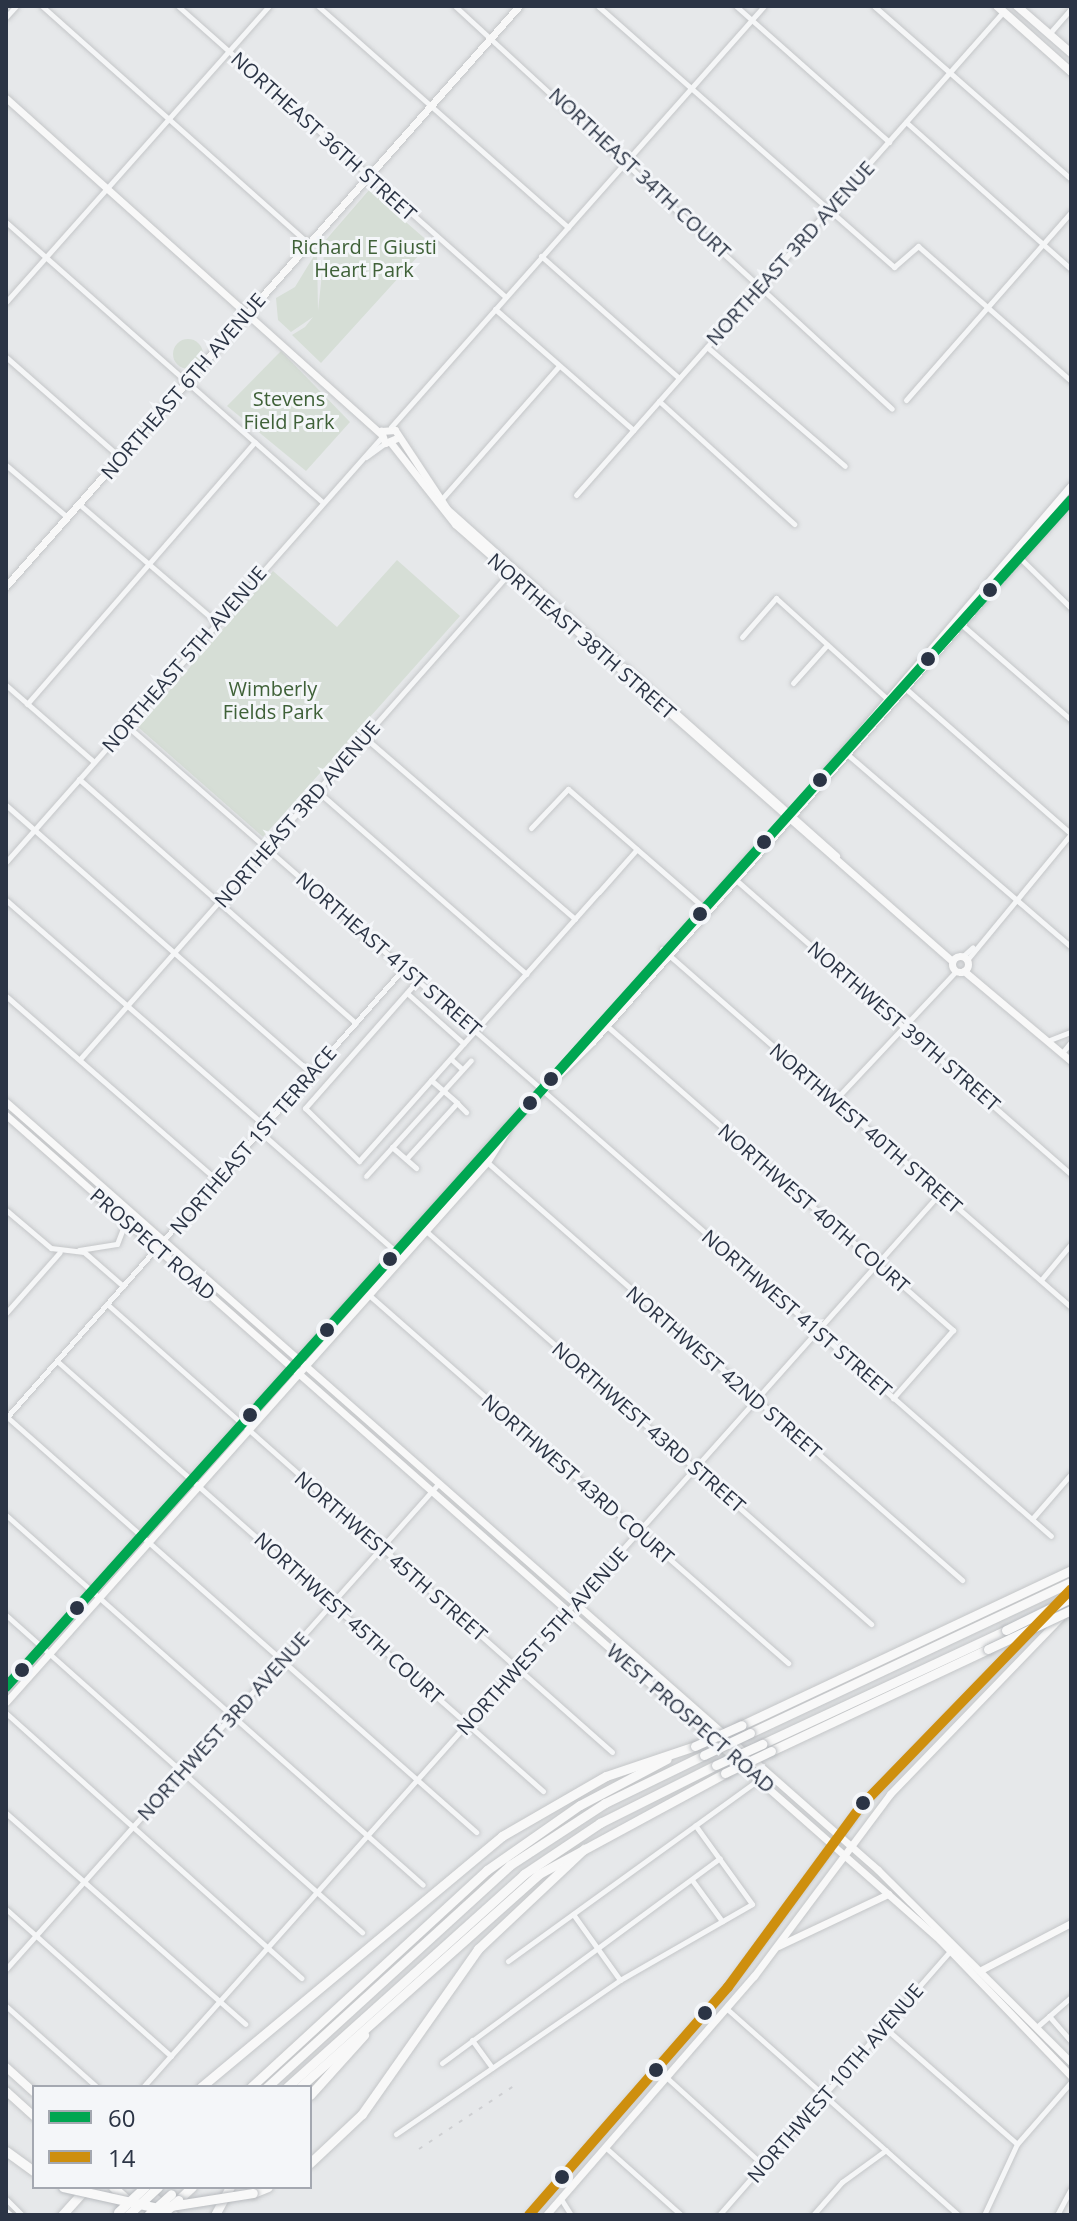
<!DOCTYPE html>
<html>
<head>
<meta charset="utf-8">
<style>
	body { margin:0 }
	#map { position:relative; width:1077px; height:2221px; overflow:hidden; background:#e6e8ea; font-family:"Open Sans",sans-serif }
	div>[style] { position:absolute }
	[style*='--x'] { left:calc(var(--x)*1px); top:calc(var(--y)*1px); width:calc(var(--w)*1px); rotate:calc(var(--a)*1deg) }
	.green>* { inset:0; background:#d6ded6 }
	.round { border-radius:50% }
	.roads { filter:drop-shadow(0 0 2px #c4c6c8) drop-shadow(0 0 2px #c4c6c8) }
	.street>* { height:5px; margin:-2.5px; padding:0 2.5px; transform-origin:2.5px; border-radius:2.5px; background:#f5f6f7 }
	.secondary>* { height:7px; margin:-3.5px; padding:0 3.5px; transform-origin:3.5px; border-radius:3.5px; background:#f8f8f8 }
	.secondary>.ring { margin:-3.5px; padding:0; box-sizing:content-box; background:none; border:7px solid #f8f8f8; border-radius:50% }
	.primary>* { height:8px; margin:-4px; padding:0 4px; transform-origin:4px; border-radius:4px; background:#f8f8f8 }
	.highway>* { height:9px; margin:-4.5px; padding:0 4.5px; transform-origin:4.5px; border-radius:4.5px; background:#f8f8f8 }
	.rail>* { height:2px; margin-top:-1px; transform-origin:0; background:repeating-linear-gradient(90deg,#cecfd2 0 4px,transparent 0 12px) }
	.bridges { filter:drop-shadow(0 0 2px #b8bbbf) drop-shadow(0 0 2px #b8bbbf) }
	.highway-bridge>* { height:9px; margin:-4.5px; padding:0 4.5px; transform-origin:4.5px; border-radius:4.5px; background:#f8f8f8 }
	.bus-1>* { height:10px; margin:-5px; padding:0 5px; transform-origin:5px; border-radius:5px; background:#00a651 }
	.bus-2>* { height:10px; margin:-5px; padding:0 5px; transform-origin:5px; border-radius:5px; background:#ce8f0e }
	.dots>* { width:22px; height:22px; translate:-50% -50%; box-sizing:border-box; border:4px solid #f4f6f9; border-radius:50% }
	span { translate:-50% -50%; white-space:nowrap; text-align:center; line-height:1.15; -webkit-text-stroke:6px #f4f6f9; paint-order:stroke }
	.street-label { font-size:20px; color:#2b3445 }
	.park-label { font-size:20px; color:#3f6138 }
	.frame { position:absolute; inset:0; border:8px solid #2b3445; pointer-events:none }
	.legend { position:absolute; left:32px; top:2085px; width:280px; height:104px; box-sizing:border-box; background:#f4f6f9; border:2px solid #a4a8b1; margin:0; padding:10px 14px; list-style:none; font-size:24px; color:#2b3445 }
	.legend li { display:flex; align-items:center; gap:16px; height:40px }
	.legend b { width:40px; border:2px solid #a4a8b1 }
</style>
</head>
<body>
<div id="map">
	<div class="green">
		<div style="clip-path:polygon(369px 190px,430px 243px,321px 363px,292px 335px,305px 327px,313px 317px,291px 332px,278px 320px,276px 298px,295px 287px,317px 251px,318px 311px,324px 255px,318px 249px)"></div>
		<div class="round" style="left:173px;top:339px;width:30px;height:30px"></div>
		<div style="clip-path:polygon(281px 351px,350px 422px,306px 471px,227px 406px)"></div>
		<div style="clip-path:polygon(397px 560px,460px 616px,263px 837px,138px 727px,273px 571px,337px 627px)"></div>
	</div>
	<div class="roads">
		<div class="street">
			<div style="--x:42;--y:6;--w:358;--a:41.7"></div>
			<div style="--x:178;--y:6;--w:438;--a:41.6"></div>
			<div style="--x:318;--y:6;--w:334;--a:41.5"></div>
			<div style="--x:455;--y:6;--w:594;--a:42.68"></div>
			<div style="--x:598;--y:6;--w:395;--a:41.4"></div>
			<div style="--x:894;--y:267;--w:32;--a:-41"></div>
			<div style="--x:918;--y:246;--w:204;--a:41.4"></div>
			<div style="--x:736;--y:6;--w:205;--a:41.6"></div>
			<div style="--x:874;--y:6;--w:262;--a:41.3"></div>
			<div style="--x:6;--y:17;--w:15;--a:-48"></div>
			<div style="--x:1049;--y:34;--w:33;--a:-49"></div>
			<div style="--x:906;--y:122;--w:221;--a:41.7"></div>
			<div style="--x:6;--y:222;--w:423;--a:41.5"></div>
			<div style="--x:541;--y:256;--w:184;--a:41.5"></div>
			<div style="--x:6;--y:302;--w:396;--a:-48.4"></div>
			<div style="--x:495;--y:309;--w:184;--a:41.2"></div>
			<div style="--x:707;--y:347;--w:182;--a:40.8"></div>
			<div style="--x:6;--y:357;--w:152;--a:41.3"></div>
			<div style="--x:906;--y:400;--w:250;--a:-48.7"></div>
			<div style="--x:659;--y:401;--w:183;--a:42.3"></div>
			<div style="--x:391;--y:427;--w:562;--a:-48.46"></div>
			<div style="--x:366;--y:457;--w:24;--a:-36"></div>
			<div style="--x:6;--y:465;--w:80;--a:40.4"></div>
			<div style="--x:576;--y:495;--w:645;--a:-48.52"></div>
			<div style="--x:440;--y:501;--w:179;--a:-48.6"></div>
			<div style="--x:79;--y:504;--w:181;--a:40.7"></div>
			<div style="--x:1018;--y:556;--w:74;--a:44.5"></div>
			<div style="--x:961;--y:624;--w:146;--a:41.1"></div>
			<div style="--x:742;--y:637;--w:52;--a:-48.9"></div>
			<div style="--x:776;--y:598;--w:147;--a:42.2"></div>
			<div style="--x:793;--y:683;--w:51;--a:-48.2"></div>
			<div style="--x:6;--y:685;--w:117;--a:41.2"></div>
			<div style="--x:905;--y:688;--w:221;--a:41.3"></div>
			<div style="--x:27;--y:704;--w:347;--a:-49"></div>
			<div style="--x:126;--y:725;--w:1230;--a:41.24"></div>
			<div style="--x:363;--y:736;--w:280;--a:40.8"></div>
			<div style="--x:847;--y:754;--w:296;--a:40.7"></div>
			<div style="--x:79;--y:779;--w:369;--a:41.4"></div>
			<div style="--x:315;--y:789;--w:281;--a:41.2"></div>
			<div style="--x:6;--y:805;--w:406;--a:41.3"></div>
			<div style="--x:531;--y:828;--w:54;--a:-46.5"></div>
			<div style="--x:568;--y:789;--w:175;--a:41.1"></div>
			<div style="--x:6;--y:862;--w:566;--a:-48.51"></div>
			<div style="--x:736;--y:880;--w:446;--a:41.3"></div>
			<div style="--x:599;--y:892;--w:57;--a:-48.5"></div>
			<div style="--x:6;--y:900;--w:342;--a:41.1"></div>
			<div style="--x:662;--y:949;--w:544;--a:41.2"></div>
			<div style="--x:963;--y:956;--w:13;--a:-42"></div>
			<div style="--x:967;--y:960;--w:163;--a:-50.5"></div>
			<div style="--x:418;--y:980;--w:171;--a:131.4"></div>
			<div style="--x:305;--y:1108;--w:76;--a:44.5"></div>
			<div style="--x:359;--y:1161;--w:359;--a:-48.3"></div>
			<div style="--x:407;--y:993;--w:76;--a:41.8"></div>
			<div style="--x:6;--y:996;--w:280;--a:41.1"></div>
			<div style="--x:607;--y:1026;--w:461;--a:41.3"></div>
			<div style="--x:953;--y:1330;--w:91;--a:131.4"></div>
			<div style="--x:1047;--y:1041;--w:26;--a:-21"></div>
			<div style="--x:1062;--y:1053;--w:14;--a:-51"></div>
			<div style="--x:80;--y:1059;--w:651;--a:-48.55"></div>
			<div style="--x:451;--y:1059;--w:15;--a:42"></div>
			<div style="--x:431;--y:1080;--w:35;--a:41"></div>
			<div style="--x:835;--y:1100;--w:177;--a:-46.8"></div>
			<div style="--x:259;--y:1131;--w:181;--a:41.4"></div>
			<div style="--x:392;--y:1147;--w:32;--a:41"></div>
			<div style="--x:406;--y:1159;--w:76;--a:-47.7"></div>
			<div style="--x:457;--y:1103;--w:13;--a:45"></div>
			<div style="--x:487;--y:1162;--w:633;--a:41.35"></div>
			<div style="--x:366;--y:1176;--w:156;--a:-47.8"></div>
			<div style="--x:6;--y:1210;--w:59;--a:40.2"></div>
			<div style="--x:51;--y:1248;--w:33;--a:7"></div>
			<div style="--x:84;--y:1252;--w:52;--a:41.1"></div>
			<div style="--x:426;--y:1231;--w:594;--a:41.45"></div>
			<div style="--x:79;--y:1250;--w:38;--a:-9"></div>
			<div style="--x:117;--y:1244;--w:25;--a:-69"></div>
			<div style="--x:1041;--y:1280;--w:47;--a:-50.2"></div>
			<div style="--x:369;--y:1295;--w:558;--a:41.29"></div>
			<div style="--x:107;--y:1304;--w:675;--a:41.58"></div>
			<div style="--x:6;--y:1313;--w:81;--a:-48.5"></div>
			<div style="--x:57;--y:1361;--w:649;--a:41.5"></div>
			<div style="--x:6;--y:1416;--w:628;--a:41.51"></div>
			<div style="--x:7;--y:1417;--w:599;--a:-48.52"></div>
			<div style="--x:6;--y:1515;--w:557;--a:41.58"></div>
			<div style="--x:1032;--y:1519;--w:60;--a:-49.1"></div>
			<div style="--x:6;--y:1615;--w:477;--a:41.7"></div>
			<div style="--x:6;--y:1713;--w:397;--a:41.9"></div>
			<div style="--x:6;--y:1813;--w:319;--a:41.4"></div>
			<div style="--x:692;--y:1880;--w:51;--a:53.8"></div>
			<div style="--x:6;--y:1909;--w:221;--a:41.7"></div>
			<div style="--x:573;--y:1914;--w:81;--a:54.5"></div>
			<div style="--x:508;--y:1961;--w:310;--a:-35.9"></div>
			<div style="--x:6;--y:1969;--w:651;--a:-48.3"></div>
			<div style="--x:6;--y:2006;--w:122;--a:41.7"></div>
			<div style="--x:726;--y:2008;--w:311;--a:41.7"></div>
			<div style="--x:1049;--y:2016;--w:33;--a:49"></div>
			<div style="--x:1039;--y:2025;--w:43;--a:-41.2"></div>
			<div style="--x:884;--y:2027;--w:177;--a:41.3"></div>
			<div style="--x:472;--y:2040;--w:34;--a:54"></div>
			<div style="--x:442;--y:2063;--w:345;--a:-36.4"></div>
			<div style="--x:666;--y:2077;--w:131;--a:42.2"></div>
			<div style="--x:143;--y:2087;--w:1198;--a:-48.28"></div>
			<div style="--x:396;--y:2134;--w:272;--a:-34.5"></div>
			<div style="--x:620;--y:1980;--w:152;--a:-29.9"></div>
			<div style="--x:752;--y:1904;--w:97;--a:-125.8"></div>
			<div style="--x:605;--y:2147;--w:102;--a:41.8"></div>
			<div style="--x:6;--y:2199;--w:23;--a:45"></div>
			<div style="--x:561;--y:2199;--w:19;--a:58"></div>
			<div style="--x:6;--y:2211;--w:6;--a:39"></div>
			<div style="--x:719;--y:2215;--w:351;--a:-48.8"></div>
			<div style="--x:813;--y:2215;--w:44;--a:-48.7"></div>
			<div style="--x:842;--y:2182;--w:54;--a:-36"></div>
			<div style="--x:984;--y:2215;--w:78;--a:-65.1"></div>
			<div style="--x:1017;--y:2144;--w:82;--a:-48.9"></div>
			<div style="--x:1057;--y:2215;--w:30;--a:-62"></div>
		</div>
		<div class="secondary">
			<div style="--x:6;--y:98;--w:504;--a:41.86"></div>
			<div style="--x:397;--y:438;--w:13;--a:157"></div>
			<div style="--x:385;--y:443;--w:13;--a:-108"></div>
			<div style="--x:381;--y:431;--w:14;--a:-4"></div>
			<div style="--x:395;--y:430;--w:95;--a:56.6"></div>
			<div style="--x:447;--y:509;--w:225;--a:41.8"></div>
			<div style="--x:391;--y:443;--w:103;--a:51.7"></div>
			<div style="--x:455;--y:524;--w:662;--a:41.32"></div>
			<div style="--x:6;--y:586;--w:774;--a:-48.51"></div>
			<div style="--x:624;--y:667;--w:284;--a:41.7"></div>
			<div style="--x:815;--y:784;--w:394;--a:-49.4"></div>
			<div class="ring" style="left:952px;top:956px;width:9px;height:9px"></div>
			<div style="--x:964;--y:971;--w:140;--a:40.1"></div>
			<div style="--x:578;--y:1052;--w:271;--a:-48.7"></div>
			<div style="--x:6;--y:1102;--w:1162;--a:41.37"></div>
			<div style="--x:878;--y:1870;--w:272;--a:44.9"></div>
			<div style="--x:6;--y:1115;--w:1246;--a:41.45"></div>
			<div style="--x:940;--y:1940;--w:189;--a:46.1"></div>
			<div style="--x:6;--y:1687;--w:745;--a:-48.26"></div>
			<div style="--x:502;--y:1131;--w:128;--a:-44.7"></div>
			<div style="--x:593;--y:1041;--w:722;--a:-48.54"></div>
			<div style="--x:6;--y:1702;--w:723;--a:-48.31"></div>
			<div style="--x:487;--y:1162;--w:38;--a:-58"></div>
			<div style="--x:778;--y:1946;--w:122;--a:-25.3"></div>
			<div style="--x:981;--y:1970;--w:102;--a:-27.6"></div>
			<div style="--x:529;--y:2215;--w:303;--a:-48.9"></div>
			<div style="--x:728;--y:1987;--w:225;--a:-53.7"></div>
			<div style="--x:861;--y:1806;--w:302;--a:-45.9"></div>
			<div style="--x:546;--y:2215;--w:317;--a:-49"></div>
			<div style="--x:754;--y:1976;--w:227;--a:-53.2"></div>
			<div style="--x:890;--y:1794;--w:250;--a:-46"></div>
		</div>
		<div class="primary">
			<div style="--x:997;--y:6;--w:99;--a:41.7"></div>
			<div style="--x:1017;--y:6;--w:72;--a:41"></div>
			<div style="--x:6;--y:2067;--w:38;--a:42"></div>
			<div style="--x:6;--y:2091;--w:38;--a:42"></div>
		</div>
		<div class="highway">
			<div style="--x:742;--y:1725;--w:364;--a:-25.2"></div>
			<div style="--x:750;--y:1733;--w:355;--a:-25.2"></div>
			<div style="--x:762;--y:1744;--w:269;--a:-25"></div>
			<div style="--x:771;--y:1751;--w:240;--a:-25.2"></div>
			<div style="--x:201;--y:2087;--w:392;--a:-39.8"></div>
			<div style="--x:502;--y:1836;--w:120;--a:-30"></div>
			<div style="--x:606;--y:1776;--w:94;--a:-18.6"></div>
			<div style="--x:251;--y:2087;--w:321;--a:-42.6"></div>
			<div style="--x:487;--y:1870;--w:113;--a:-35"></div>
			<div style="--x:580;--y:1805;--w:98;--a:-27.9"></div>
			<div style="--x:267;--y:2087;--w:329;--a:-42.4"></div>
			<div style="--x:510;--y:1865;--w:113;--a:-33.1"></div>
			<div style="--x:605;--y:1803;--w:110;--a:-25.9"></div>
			<div style="--x:287;--y:2087;--w:319;--a:-41.9"></div>
			<div style="--x:524;--y:1874;--w:92;--a:-33.9"></div>
			<div style="--x:600;--y:1823;--w:130;--a:-26.6"></div>
			<div style="--x:300;--y:2087;--w:320;--a:-41.7"></div>
			<div style="--x:539;--y:1874;--w:212;--a:-28.5"></div>
			<div style="--x:310;--y:2095;--w:81;--a:-48"></div>
			<div style="--x:6;--y:2151;--w:34;--a:36"></div>
			<div style="--x:310;--y:2163;--w:71;--a:-43.3"></div>
			<div style="--x:362;--y:2114;--w:202;--a:-54.9"></div>
			<div style="--x:478;--y:1949;--w:146;--a:-43.3"></div>
			<div style="--x:113;--y:2187;--w:42;--a:42.1"></div>
			<div style="--x:147;--y:2191;--w:36;--a:42"></div>
			<div style="--x:253;--y:2193;--w:16;--a:-22"></div>
			<div style="--x:178;--y:2200;--w:19;--a:-43"></div>
			<div style="--x:62;--y:2215;--w:38;--a:-48"></div>
			<div style="--x:215;--y:2215;--w:32;--a:-62"></div>
		</div>
	</div>
	<div class="rail">
		<div style="--x:419;--y:2149;--w:118;--a:-33.6"></div>
	</div>
	<div class="bridges">
		<div class="highway-bridge">
			<div style="--x:1006;--y:1630;--w:72;--a:-26.2"></div>
			<div style="--x:988;--y:1649;--w:92;--a:-25.2"></div>
			<div style="--x:695;--y:1746;--w:51;--a:-24.1"></div>
			<div style="--x:704;--y:1755;--w:51;--a:-25.6"></div>
			<div style="--x:716;--y:1765;--w:51;--a:-24.5"></div>
			<div style="--x:725;--y:1773;--w:51;--a:-25.6"></div>
			<div style="--x:63;--y:2187;--w:97;--a:12.5"></div>
			<div style="--x:158;--y:2208;--w:96;--a:-9"></div>
			<div style="--x:118;--y:2212;--w:37;--a:-43"></div>
			<div style="--x:128;--y:2215;--w:41;--a:-43"></div>
			<div style="--x:148;--y:2215;--w:31;--a:-42"></div>
			<div style="--x:161;--y:2215;--w:23;--a:-41"></div>
		</div>
	</div>
	<div class="bus-1">
		<div style="--x:6;--y:1687;--w:1595;--a:-48.1"></div>
	</div>
	<div class="bus-2">
		<div style="--x:529;--y:2215;--w:303;--a:-48.9"></div>
		<div style="--x:728;--y:1987;--w:225;--a:-53.7"></div>
		<div style="--x:861;--y:1806;--w:302;--a:-45.9"></div>
	</div>
	<div class="dots">
		<div style="left:990px;top:590px;background:#2b3445"></div>
		<div style="left:928px;top:659px;background:#2b3445"></div>
		<div style="left:820px;top:780px;background:#2b3445"></div>
		<div style="left:764px;top:842px;background:#2b3445"></div>
		<div style="left:700px;top:914px;background:#2b3445"></div>
		<div style="left:551px;top:1079px;background:#2b3445"></div>
		<div style="left:530px;top:1103px;background:#2b3445"></div>
		<div style="left:390px;top:1259px;background:#2b3445"></div>
		<div style="left:327px;top:1330px;background:#2b3445"></div>
		<div style="left:250px;top:1415px;background:#2b3445"></div>
		<div style="left:77px;top:1608px;background:#2b3445"></div>
		<div style="left:22px;top:1670px;background:#2b3445"></div>
		<div style="left:863px;top:1803px;background:#2b3445"></div>
		<div style="left:705px;top:2013px;background:#2b3445"></div>
		<div style="left:656px;top:2070px;background:#2b3445"></div>
		<div style="left:562px;top:2177px;background:#2b3445"></div>
	</div>
	<div class="street-label">
		<span style="left:324px;top:136px;rotate:42deg">NORTHEAST 36TH STREET</span>
		<span style="left:640px;top:173px;rotate:43deg">NORTHEAST 34TH COURT</span>
		<span style="left:790px;top:253px;rotate:-48deg">NORTHEAST 3RD AVENUE</span>
		<span style="left:183px;top:386px;rotate:-49deg">NORTHEAST 6TH AVENUE</span>
		<span style="left:582px;top:636px;rotate:41deg">NORTHEAST 38TH STREET</span>
		<span style="left:184px;top:659px;rotate:-49deg">NORTHEAST 5TH AVENUE</span>
		<span style="left:297px;top:814px;rotate:-49deg">NORTHEAST 3RD AVENUE</span>
		<span style="left:389px;top:954px;rotate:41deg">NORTHEAST 41ST STREET</span>
		<span style="left:904px;top:1026px;rotate:41deg">NORTHWEST 39TH STREET</span>
		<span style="left:866px;top:1128px;rotate:41deg">NORTHWEST 40TH STREET</span>
		<span style="left:253px;top:1140px;rotate:-49deg">NORTHEAST 1ST TERRACE</span>
		<span style="left:814px;top:1208px;rotate:41deg">NORTHWEST 40TH COURT</span>
		<span style="left:153px;top:1244px;rotate:41deg">PROSPECT ROAD</span>
		<span style="left:797px;top:1313px;rotate:41deg">NORTHWEST 41ST STREET</span>
		<span style="left:724px;top:1372px;rotate:41deg">NORTHWEST 42ND STREET</span>
		<span style="left:649px;top:1427px;rotate:41deg">NORTHWEST 43RD STREET</span>
		<span style="left:578px;top:1479px;rotate:41deg">NORTHWEST 43RD COURT</span>
		<span style="left:391px;top:1556px;rotate:41deg">NORTHWEST 45TH STREET</span>
		<span style="left:349px;top:1618px;rotate:42deg">NORTHWEST 45TH COURT</span>
		<span style="left:542px;top:1641px;rotate:-48deg">NORTHWEST 5TH AVENUE</span>
		<span style="left:691px;top:1718px;rotate:41deg">WEST PROSPECT ROAD</span>
		<span style="left:223px;top:1726px;rotate:-48deg">NORTHWEST 3RD AVENUE</span>
		<span style="left:835px;top:2083px;rotate:-49deg">NORTHWEST 10TH AVENUE</span>
	</div>
	<div class="park-label">
		<span style="left:364px;top:258px">Richard E Giusti<br>Heart Park</span>
		<span style="left:289px;top:410px">Stevens<br>Field Park</span>
		<span style="left:273px;top:700px">Wimberly<br>Fields Park</span>
	</div>
	<div class="frame"></div>
	<ul class="legend">
	<li><b style="height:10px;background:#00a651"></b>60</li>
	<li><b style="height:10px;background:#ce8f0e"></b>14</li>
	</ul>
</div>
</body>
</html>
